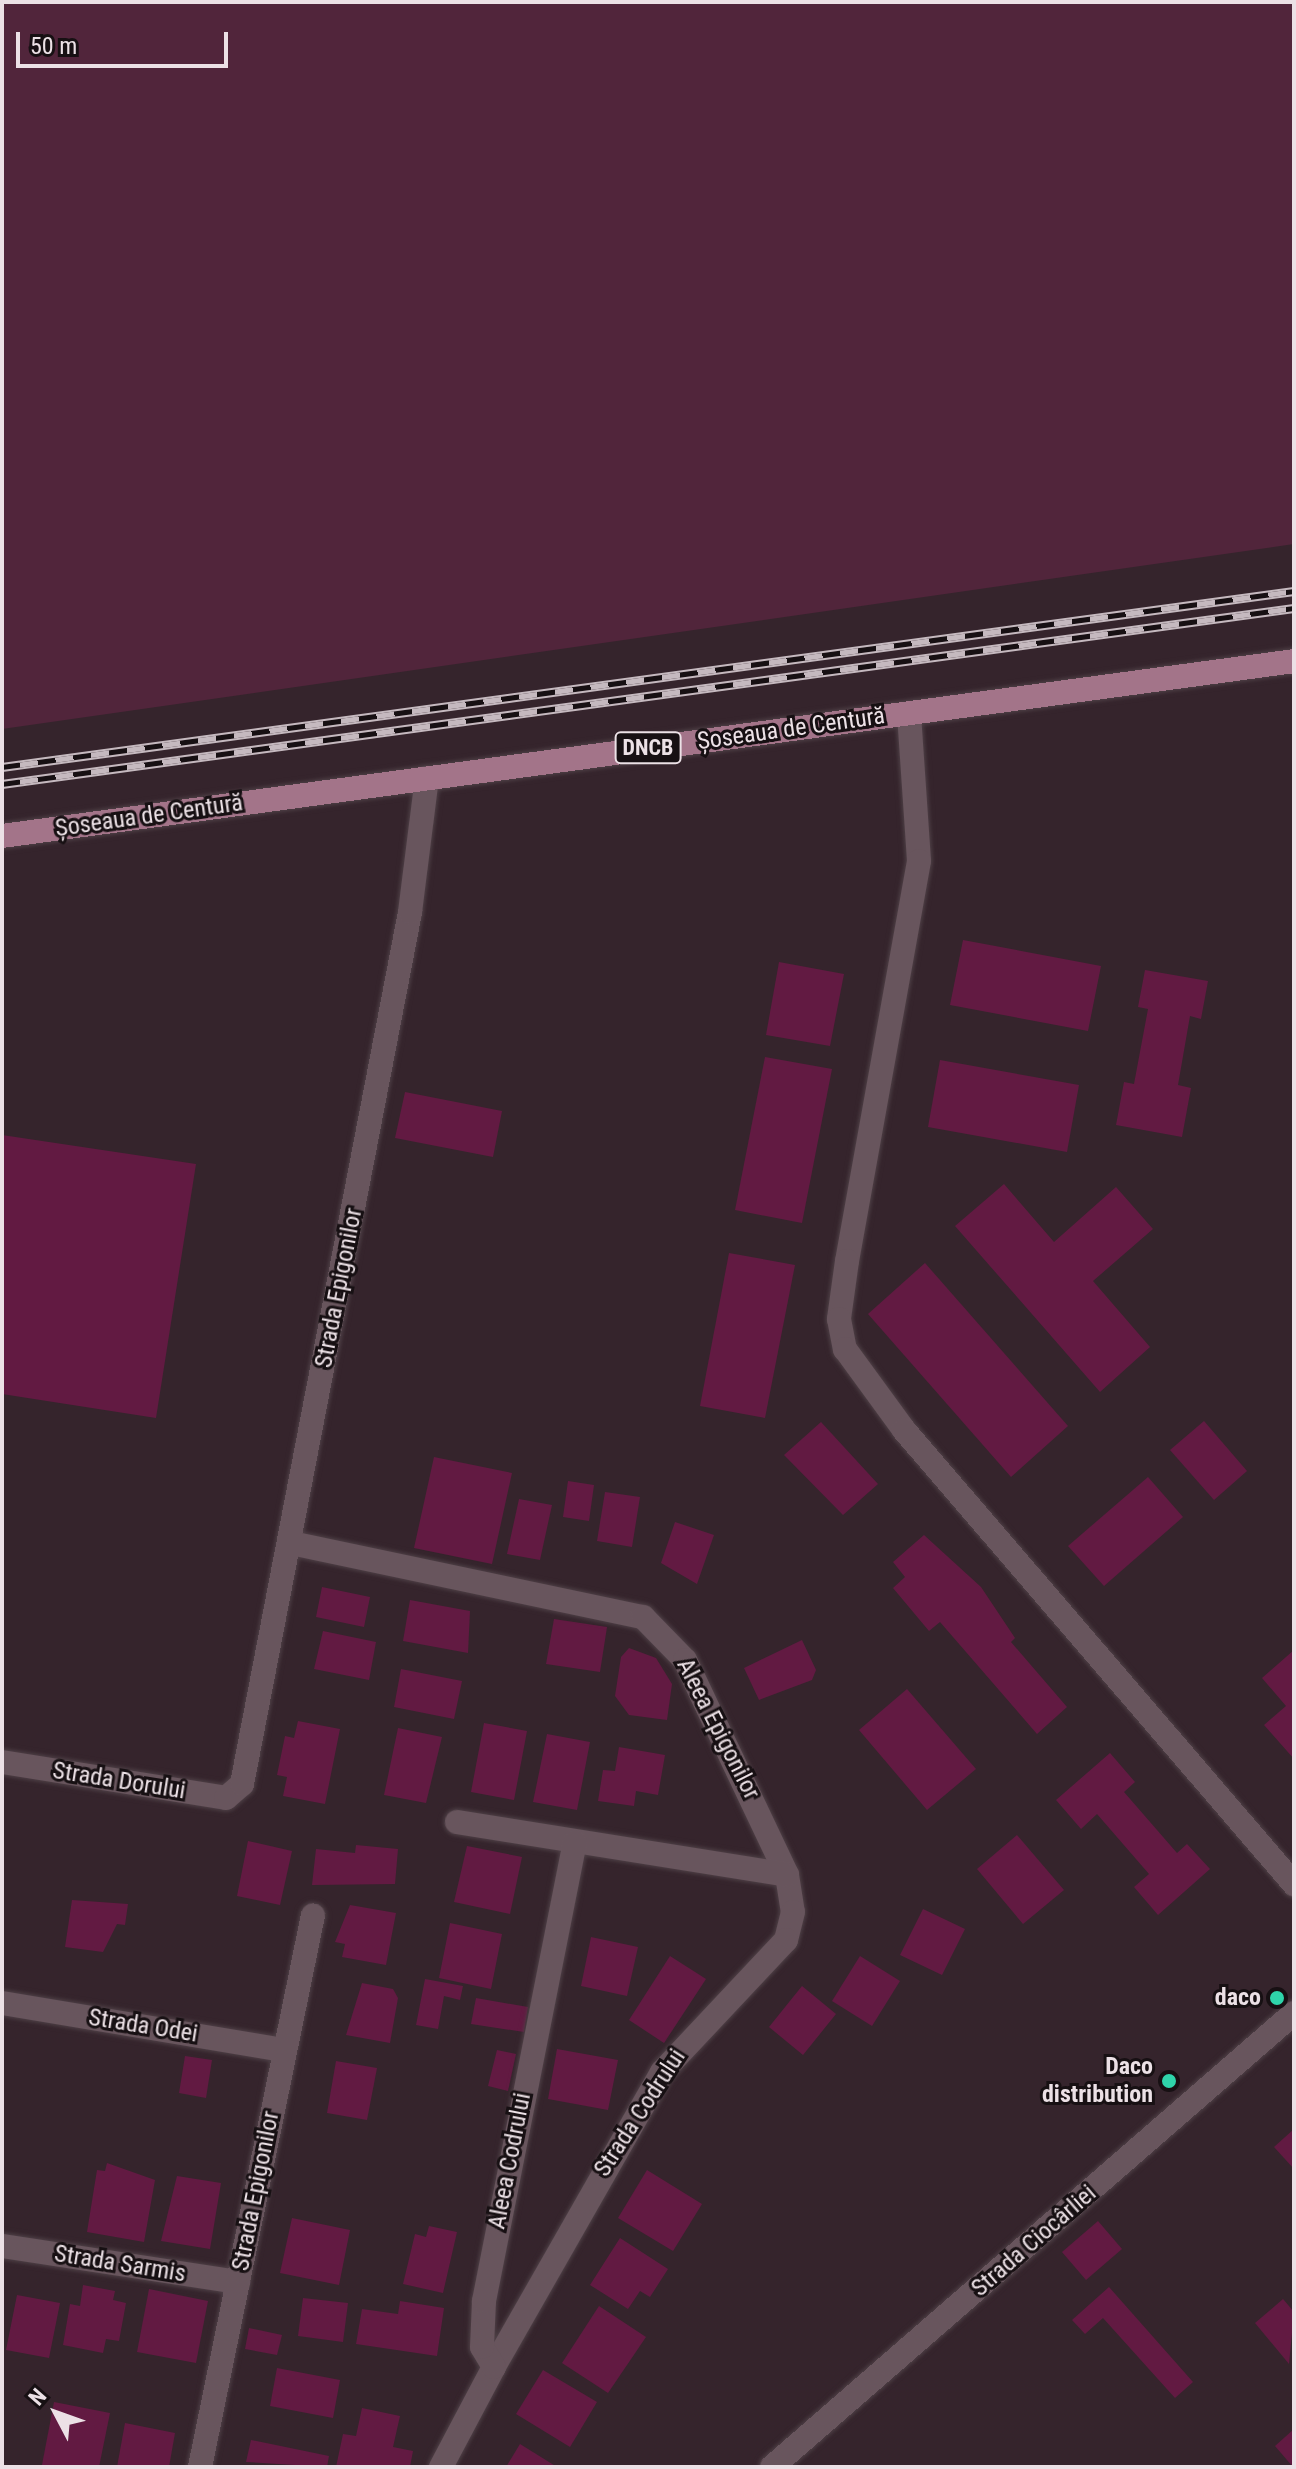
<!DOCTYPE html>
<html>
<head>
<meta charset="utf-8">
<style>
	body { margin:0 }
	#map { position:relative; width:1296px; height:2469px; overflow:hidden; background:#35242c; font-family:"Roboto Condensed",sans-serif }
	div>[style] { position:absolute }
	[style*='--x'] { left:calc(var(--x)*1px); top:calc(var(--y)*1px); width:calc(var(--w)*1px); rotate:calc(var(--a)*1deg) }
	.green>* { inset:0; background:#51253b }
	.building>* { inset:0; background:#621a42 }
	.roads { filter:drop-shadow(0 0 2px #4e4046) drop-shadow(0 0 2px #4e4046) }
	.minor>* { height:24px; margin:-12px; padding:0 12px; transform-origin:12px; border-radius:12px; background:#68555d }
	.primary>* { height:24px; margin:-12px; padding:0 12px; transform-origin:12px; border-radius:12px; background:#a37489 }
	.rail>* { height:9px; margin-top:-4.5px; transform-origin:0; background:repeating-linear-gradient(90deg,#171013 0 18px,#c5b9bf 0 36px); box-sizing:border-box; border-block:2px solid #c5b9bf }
	.dots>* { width:22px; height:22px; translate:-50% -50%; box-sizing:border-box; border:4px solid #171013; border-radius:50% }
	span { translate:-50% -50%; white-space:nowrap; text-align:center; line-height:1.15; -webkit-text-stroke:6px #171013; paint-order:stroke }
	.shield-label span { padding:2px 6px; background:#171013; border:2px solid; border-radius:6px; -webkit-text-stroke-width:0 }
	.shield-label { font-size:22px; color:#ece1e6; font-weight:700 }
	.street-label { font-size:24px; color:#ece1e6 }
	.poi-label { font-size:24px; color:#ece1e6; font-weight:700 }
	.right { translate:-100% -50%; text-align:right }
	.frame { position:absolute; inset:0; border:4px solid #ece1e6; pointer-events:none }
	.north { position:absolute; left:16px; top:2373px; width:80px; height:80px; -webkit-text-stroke:6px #171013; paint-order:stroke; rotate:311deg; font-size:22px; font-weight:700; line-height:32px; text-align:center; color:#ece1e6 }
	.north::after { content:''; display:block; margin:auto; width:28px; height:36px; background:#ece1e6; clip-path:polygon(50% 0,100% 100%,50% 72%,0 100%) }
	.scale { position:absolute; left:16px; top:32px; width:212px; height:36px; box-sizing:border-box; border:4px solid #ece1e6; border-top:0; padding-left:10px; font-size:24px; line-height:28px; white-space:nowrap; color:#ece1e6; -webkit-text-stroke:6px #171013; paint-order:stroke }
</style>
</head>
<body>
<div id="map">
	<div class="green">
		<div style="clip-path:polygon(2px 2px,1294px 2px,1294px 544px,2px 729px)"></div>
	</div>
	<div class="building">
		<div style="clip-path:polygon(963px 940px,1101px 966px,1088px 1031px,950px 1005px)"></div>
		<div style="clip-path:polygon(779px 962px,844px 974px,830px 1046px,766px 1035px)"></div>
		<div style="clip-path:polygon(1145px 970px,1208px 981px,1201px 1019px,1190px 1016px,1178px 1085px,1191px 1088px,1182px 1137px,1116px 1125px,1124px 1082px,1134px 1084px,1148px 1009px,1138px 1007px)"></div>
		<div style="clip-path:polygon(765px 1057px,832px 1069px,802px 1223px,735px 1210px)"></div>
		<div style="clip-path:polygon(940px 1060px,1079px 1085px,1067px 1152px,928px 1127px)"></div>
		<div style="clip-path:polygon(405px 1092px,502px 1111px,493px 1157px,395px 1138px)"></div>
		<div style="clip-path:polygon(2px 1135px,196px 1164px,156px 1418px,2px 1394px)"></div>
		<div style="clip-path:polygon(1004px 1184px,1054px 1242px,1116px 1187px,1153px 1229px,1093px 1281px,1150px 1347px,1100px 1392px,955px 1226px)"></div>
		<div style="clip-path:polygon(729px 1253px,795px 1265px,765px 1418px,700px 1406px)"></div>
		<div style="clip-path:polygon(925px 1263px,1068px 1426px,1011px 1477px,868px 1314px)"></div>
		<div style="clip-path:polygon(1204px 1421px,1247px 1471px,1214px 1500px,1170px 1450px)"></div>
		<div style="clip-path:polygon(821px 1422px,878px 1484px,843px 1515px,784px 1455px)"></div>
		<div style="clip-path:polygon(434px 1457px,512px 1473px,492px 1564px,414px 1548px)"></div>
		<div style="clip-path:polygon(1148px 1477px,1183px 1517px,1104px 1586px,1068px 1546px)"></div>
		<div style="clip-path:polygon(568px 1481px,594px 1485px,589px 1521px,563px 1517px)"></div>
		<div style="clip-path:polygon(605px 1492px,640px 1497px,632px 1547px,597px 1541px)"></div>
		<div style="clip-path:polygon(519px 1499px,552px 1505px,540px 1560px,507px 1554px)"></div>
		<div style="clip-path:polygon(675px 1522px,714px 1535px,697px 1584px,661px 1563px)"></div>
		<div style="clip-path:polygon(924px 1535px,981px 1587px,1015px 1638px,1011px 1642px,1067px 1707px,1037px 1734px,940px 1622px,929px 1631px,893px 1588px,905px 1577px,893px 1562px)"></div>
		<div style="clip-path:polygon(322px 1587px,370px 1597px,364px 1627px,316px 1617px)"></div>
		<div style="clip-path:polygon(410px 1600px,470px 1611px,468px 1653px,403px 1641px)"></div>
		<div style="clip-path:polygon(554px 1619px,607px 1627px,600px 1672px,546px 1664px)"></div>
		<div style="clip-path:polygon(323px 1631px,376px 1642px,369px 1680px,314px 1669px)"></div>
		<div style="clip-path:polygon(802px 1640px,816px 1670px,812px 1680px,759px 1700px,744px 1668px)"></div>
		<div style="clip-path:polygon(629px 1648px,656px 1658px,672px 1684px,667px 1720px,629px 1715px,615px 1696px,621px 1657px)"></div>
		<div style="clip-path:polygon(1294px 1650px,1294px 1759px,1264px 1725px,1286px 1706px,1262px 1678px)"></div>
		<div style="clip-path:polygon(401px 1669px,462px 1681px,454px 1719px,394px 1707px)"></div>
		<div style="clip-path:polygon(907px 1689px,976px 1769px,927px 1810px,859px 1730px)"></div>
		<div style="clip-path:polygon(298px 1721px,340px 1729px,325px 1804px,283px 1796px,287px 1777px,277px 1775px,285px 1736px,294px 1738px)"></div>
		<div style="clip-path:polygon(484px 1723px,527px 1731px,514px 1800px,471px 1792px)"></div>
		<div style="clip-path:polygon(398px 1728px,442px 1737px,426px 1803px,384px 1795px)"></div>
		<div style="clip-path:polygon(547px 1734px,590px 1742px,577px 1810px,533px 1802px)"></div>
		<div style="clip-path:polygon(619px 1747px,665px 1755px,658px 1795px,636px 1791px,634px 1806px,598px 1801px,603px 1770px,615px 1771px)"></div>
		<div style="clip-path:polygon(1110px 1753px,1135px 1782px,1124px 1792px,1177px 1853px,1187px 1844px,1210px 1869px,1158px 1915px,1134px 1887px,1149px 1874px,1097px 1814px,1081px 1829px,1056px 1800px)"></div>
		<div style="clip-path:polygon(1017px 1835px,1064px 1890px,1023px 1924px,977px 1869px)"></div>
		<div style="clip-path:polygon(248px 1841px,292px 1851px,280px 1905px,237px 1896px)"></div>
		<div style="clip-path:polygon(356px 1845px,398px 1849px,395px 1884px,312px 1885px,316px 1849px,355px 1853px)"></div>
		<div style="clip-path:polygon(467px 1846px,522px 1857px,510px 1914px,454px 1902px)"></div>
		<div style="clip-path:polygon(72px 1900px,128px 1904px,125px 1925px,117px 1924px,103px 1952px,65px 1947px)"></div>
		<div style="clip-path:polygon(350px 1905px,396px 1913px,386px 1965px,342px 1957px,345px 1944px,335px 1942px)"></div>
		<div style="clip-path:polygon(923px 1909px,965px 1929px,942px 1975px,900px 1955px)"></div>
		<div style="clip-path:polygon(450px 1923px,502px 1934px,491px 1989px,439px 1978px)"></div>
		<div style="clip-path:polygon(591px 1937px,638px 1947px,627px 1996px,581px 1986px)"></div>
		<div style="clip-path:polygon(670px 1956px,706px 1979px,664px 2043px,629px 2020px)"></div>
		<div style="clip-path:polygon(860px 1956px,900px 1981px,872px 2026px,832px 2001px)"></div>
		<div style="clip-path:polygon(425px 1979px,463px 1986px,460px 2000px,444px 1996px,438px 2029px,416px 2025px)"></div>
		<div style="clip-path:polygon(362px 1983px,393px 1989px,398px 1998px,390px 2043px,346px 2035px)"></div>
		<div style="clip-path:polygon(802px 1986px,836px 2014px,803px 2055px,769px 2027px)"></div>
		<div style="clip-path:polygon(476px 1998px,528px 2007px,524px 2032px,471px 2024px)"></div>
		<div style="clip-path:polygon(557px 2049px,618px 2060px,608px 2110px,548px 2099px)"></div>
		<div style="clip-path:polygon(497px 2050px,516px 2054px,508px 2091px,488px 2086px)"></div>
		<div style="clip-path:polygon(185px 2056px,212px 2060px,206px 2098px,179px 2093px)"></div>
		<div style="clip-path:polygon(336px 2061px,377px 2068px,367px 2120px,327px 2113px)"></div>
		<div style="clip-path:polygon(1294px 2129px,1294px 2169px,1274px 2147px)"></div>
		<div style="clip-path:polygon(107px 2163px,155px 2180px,144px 2242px,87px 2232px,97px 2170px,105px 2171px)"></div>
		<div style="clip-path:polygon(647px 2170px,702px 2204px,673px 2251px,618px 2218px)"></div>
		<div style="clip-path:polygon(177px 2176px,221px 2183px,210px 2249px,161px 2241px)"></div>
		<div style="clip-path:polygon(292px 2218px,350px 2230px,339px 2285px,280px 2273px)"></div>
		<div style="clip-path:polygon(1098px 2221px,1122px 2249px,1086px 2280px,1062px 2252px)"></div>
		<div style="clip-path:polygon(429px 2226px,457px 2232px,443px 2293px,403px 2284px,415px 2234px,426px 2237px)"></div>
		<div style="clip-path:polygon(620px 2238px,668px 2269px,650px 2297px,640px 2291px,628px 2309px,590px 2285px)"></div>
		<div style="clip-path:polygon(83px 2285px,115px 2291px,113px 2300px,126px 2303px,119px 2341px,106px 2339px,103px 2353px,63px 2345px,70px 2304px,80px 2306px)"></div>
		<div style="clip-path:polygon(1109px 2287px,1193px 2382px,1175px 2398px,1103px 2318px,1085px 2334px,1072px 2320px)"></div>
		<div style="clip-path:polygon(149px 2289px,208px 2301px,196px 2363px,137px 2352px)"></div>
		<div style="clip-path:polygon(17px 2295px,60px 2303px,49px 2358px,6px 2350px)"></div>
		<div style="clip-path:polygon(303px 2298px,348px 2303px,343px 2342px,298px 2336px)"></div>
		<div style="clip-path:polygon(1283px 2299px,1294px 2312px,1289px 2364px,1255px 2323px)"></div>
		<div style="clip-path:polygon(400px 2301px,444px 2308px,437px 2356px,356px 2344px,362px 2309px,398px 2314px)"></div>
		<div style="clip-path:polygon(599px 2306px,646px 2337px,608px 2393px,562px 2363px)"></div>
		<div style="clip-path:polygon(249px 2328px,282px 2335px,277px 2355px,245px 2349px)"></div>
		<div style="clip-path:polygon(277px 2368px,340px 2380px,333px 2418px,270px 2406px)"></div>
		<div style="clip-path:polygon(543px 2370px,597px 2402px,570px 2447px,516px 2414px)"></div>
		<div style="clip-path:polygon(54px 2402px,110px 2413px,99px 2467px,42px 2465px)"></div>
		<div style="clip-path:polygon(362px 2408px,400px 2416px,393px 2447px,413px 2451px,410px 2467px,336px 2467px,343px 2434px,356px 2436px)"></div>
		<div style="clip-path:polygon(125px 2423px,175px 2433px,169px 2467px,117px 2467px)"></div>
		<div style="clip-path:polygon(1294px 2429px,1294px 2467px,1293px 2467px,1275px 2446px)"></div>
		<div style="clip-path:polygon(251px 2440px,329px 2456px,327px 2467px,246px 2462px)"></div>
		<div style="clip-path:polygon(520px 2444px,557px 2467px,506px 2467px)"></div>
	</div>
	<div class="roads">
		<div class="minor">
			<div style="--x:909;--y:714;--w:147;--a:86.1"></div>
			<div style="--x:919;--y:861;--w:406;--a:100.2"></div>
			<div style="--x:847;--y:1261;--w:59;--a:97.9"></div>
			<div style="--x:839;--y:1319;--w:31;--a:79"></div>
			<div style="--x:845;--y:1349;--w:100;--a:53.9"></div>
			<div style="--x:904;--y:1430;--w:599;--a:49.34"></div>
			<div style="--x:291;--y:1543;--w:360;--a:11.9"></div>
			<div style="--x:643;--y:1617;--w:60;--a:45.7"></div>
			<div style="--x:685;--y:1660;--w:238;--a:64.6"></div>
			<div style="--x:787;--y:1875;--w:37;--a:81"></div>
			<div style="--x:793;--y:1912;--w:29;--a:104"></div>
			<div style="--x:786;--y:1940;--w:181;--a:133.2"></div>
			<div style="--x:662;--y:2072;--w:339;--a:119.7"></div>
			<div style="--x:2;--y:1762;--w:227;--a:9.1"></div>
			<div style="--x:226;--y:1798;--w:21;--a:-41"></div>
			<div style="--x:242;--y:1784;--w:888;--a:-79.09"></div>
			<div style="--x:410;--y:912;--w:135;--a:-82.8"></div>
			<div style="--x:457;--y:1822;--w:334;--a:9.1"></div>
			<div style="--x:2;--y:2003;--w:286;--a:9.5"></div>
			<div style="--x:2;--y:2246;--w:239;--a:8.7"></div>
			<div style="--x:200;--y:2467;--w:563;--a:-78.43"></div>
			<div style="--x:441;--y:2467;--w:113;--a:-62.1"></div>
			<div style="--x:494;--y:2367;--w:23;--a:-121"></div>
			<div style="--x:482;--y:2347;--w:46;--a:-87.5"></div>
			<div style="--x:484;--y:2301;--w:468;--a:-78.8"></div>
			<div style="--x:772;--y:2467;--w:692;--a:-41.01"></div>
		</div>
		<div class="primary">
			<div style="--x:2;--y:836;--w:1304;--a:-7.71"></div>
		</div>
	</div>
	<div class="rail">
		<div style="--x:2;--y:767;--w:1304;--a:-7.76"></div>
		<div style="--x:2;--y:784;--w:1304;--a:-7.76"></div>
	</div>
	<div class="dots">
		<div style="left:1277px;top:1998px;background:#2fd4aa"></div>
		<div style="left:1169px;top:2081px;background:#2fd4aa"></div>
	</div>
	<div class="shield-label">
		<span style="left:648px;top:748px">DNCB</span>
	</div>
	<div class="street-label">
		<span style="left:791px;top:729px;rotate:-8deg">Șoseaua de Centură</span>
		<span style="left:149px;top:816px;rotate:-8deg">Șoseaua de Centură</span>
		<span style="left:339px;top:1288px;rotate:-79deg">Strada Epigonilor</span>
		<span style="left:718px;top:1729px;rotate:63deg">Aleea Epigonilor</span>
		<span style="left:119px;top:1781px;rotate:9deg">Strada Dorului</span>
		<span style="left:143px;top:2026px;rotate:9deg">Strada Odei</span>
		<span style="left:640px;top:2113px;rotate:-57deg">Strada Codrului</span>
		<span style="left:510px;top:2161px;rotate:-79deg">Aleea Codrului</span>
		<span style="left:256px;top:2191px;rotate:-79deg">Strada Epigonilor</span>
		<span style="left:1034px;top:2241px;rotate:-41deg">Strada Ciocârliei</span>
		<span style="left:120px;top:2264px;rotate:9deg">Strada Sarmis</span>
	</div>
	<div class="poi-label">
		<span class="right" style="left:1261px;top:1998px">daco</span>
		<span class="right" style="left:1153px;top:2081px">Daco<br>distribution</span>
	</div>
	<div class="frame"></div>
	<div class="north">N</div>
	<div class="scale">50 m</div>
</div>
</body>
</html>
